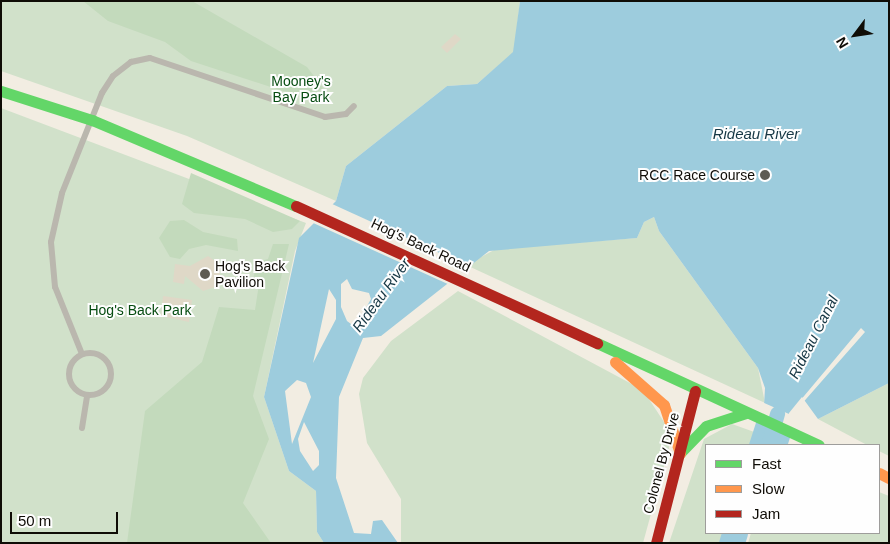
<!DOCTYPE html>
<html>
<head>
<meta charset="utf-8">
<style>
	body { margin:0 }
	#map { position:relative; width:890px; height:544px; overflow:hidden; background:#f2ede2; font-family:Helvetica,sans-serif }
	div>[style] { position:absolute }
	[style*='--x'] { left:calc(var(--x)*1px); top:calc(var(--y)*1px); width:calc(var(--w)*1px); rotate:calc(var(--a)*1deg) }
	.green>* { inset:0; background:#d1e1ca }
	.forest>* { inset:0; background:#c3dabc }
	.water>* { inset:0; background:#9dccdd }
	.pier>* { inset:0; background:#f2ede2 }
	.canal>* { height:15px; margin:-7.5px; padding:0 7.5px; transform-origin:7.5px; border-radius:7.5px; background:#9dccdd }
	.building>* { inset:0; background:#dfd8c7 }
	.lane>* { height:6px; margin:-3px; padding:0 3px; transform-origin:3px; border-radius:3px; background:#bab7ae }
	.lane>.ring { margin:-3px; padding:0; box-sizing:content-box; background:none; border:6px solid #bab7ae; border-radius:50% }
	.fast>* { height:11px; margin:-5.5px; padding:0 5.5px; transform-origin:5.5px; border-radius:5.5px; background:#63d668 }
	.slow>* { height:11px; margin:-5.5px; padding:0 5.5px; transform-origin:5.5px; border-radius:5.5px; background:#ff974d }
	.jam>* { height:11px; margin:-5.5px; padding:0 5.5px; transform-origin:5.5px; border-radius:5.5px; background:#b3261e }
	.dots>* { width:14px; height:14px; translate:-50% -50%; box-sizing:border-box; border:2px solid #fefefe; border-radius:50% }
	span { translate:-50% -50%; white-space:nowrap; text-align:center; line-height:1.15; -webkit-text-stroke:4px #fefefe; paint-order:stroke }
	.park-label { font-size:14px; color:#064c11 }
	.poi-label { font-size:14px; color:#0f0c06 }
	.right { translate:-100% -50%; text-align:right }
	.left { translate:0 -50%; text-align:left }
	.street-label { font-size:14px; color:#0f0c06 }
	.water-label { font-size:15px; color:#163744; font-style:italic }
	.frame { position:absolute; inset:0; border:2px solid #0f0c06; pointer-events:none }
	.legend { position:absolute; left:705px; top:444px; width:175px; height:90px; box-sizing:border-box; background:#fefefe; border:1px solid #9e9d9b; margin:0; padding:6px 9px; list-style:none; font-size:15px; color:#0f0c06 }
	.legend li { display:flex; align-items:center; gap:10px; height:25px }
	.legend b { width:25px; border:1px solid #9e9d9b }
	.north { position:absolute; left:830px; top:10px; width:50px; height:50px; -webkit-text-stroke:4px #fefefe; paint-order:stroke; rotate:239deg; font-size:14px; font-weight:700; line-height:20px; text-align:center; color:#0f0c06 }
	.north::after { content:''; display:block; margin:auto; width:18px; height:22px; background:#0f0c06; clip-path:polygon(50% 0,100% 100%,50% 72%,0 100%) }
	.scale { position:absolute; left:10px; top:512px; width:108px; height:22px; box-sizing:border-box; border:2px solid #0f0c06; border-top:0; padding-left:6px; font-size:15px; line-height:18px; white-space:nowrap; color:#0f0c06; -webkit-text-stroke:4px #fefefe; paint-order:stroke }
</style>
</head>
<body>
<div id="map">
	<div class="green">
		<div style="clip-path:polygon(1px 1px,520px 1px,514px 52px,477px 84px,447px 86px,346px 166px,336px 201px,187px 136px,1px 71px)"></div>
		<div style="clip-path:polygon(1px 108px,306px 223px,295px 251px,264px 397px,289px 471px,316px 491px,317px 532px,324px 543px,1px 543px)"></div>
		<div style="clip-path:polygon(654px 217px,659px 231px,758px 368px,765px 403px,466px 265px,496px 249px,637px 238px,644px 222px)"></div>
		<div style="clip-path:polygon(458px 291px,643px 390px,666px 425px,669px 448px,643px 543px,401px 543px,401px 499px,367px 443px,359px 394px,363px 378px,391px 341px)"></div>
		<div style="clip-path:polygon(889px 383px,889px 456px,879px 451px,879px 445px,867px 445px,818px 419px)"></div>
		<div style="clip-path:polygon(732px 424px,757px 433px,753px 445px,706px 445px,706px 533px,724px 533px,721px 543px,669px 543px,704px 439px)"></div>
		<div style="clip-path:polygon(879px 492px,889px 496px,889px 543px,748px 543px,751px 533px,879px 533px)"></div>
	</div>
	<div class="forest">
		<div style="clip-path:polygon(83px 1px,192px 1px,307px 67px,323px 88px,312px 95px,283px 91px,191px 61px,165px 42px,108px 21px)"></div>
		<div style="clip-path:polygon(191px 173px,300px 221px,292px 229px,273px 232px,245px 219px,194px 213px,182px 204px)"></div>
		<div style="clip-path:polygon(184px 220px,203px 232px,237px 239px,238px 251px,206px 245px,189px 249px,180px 259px,170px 257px,159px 238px,170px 221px)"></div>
		<div style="clip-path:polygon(273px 244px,289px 244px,253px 396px,269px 439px,243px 503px,271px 543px,127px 543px,145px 411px,202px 362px,219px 307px,255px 310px,259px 284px,252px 284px,257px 262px,268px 259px)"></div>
	</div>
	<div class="water">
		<div style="clip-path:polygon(evenodd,520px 1px,889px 1px,889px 383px,818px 419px,802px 397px,789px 413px,783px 433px,763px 424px,765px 388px,758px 368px,659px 231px,654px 217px,644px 222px,637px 238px,489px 251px,381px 336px,363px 338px,339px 397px,336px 478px,354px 533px,371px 534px,373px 521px,382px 520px,398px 543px,324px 543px,317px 532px,316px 491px,289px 471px,264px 397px,299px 238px,336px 201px,346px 166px,447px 86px,477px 84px,513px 52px,520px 1px,347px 279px,352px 289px,369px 293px,371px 299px,355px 327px,347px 321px,341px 307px,341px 284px,347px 279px,520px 1px,329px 289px,336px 300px,336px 319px,313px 363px,329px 289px,520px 1px,297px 380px,306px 383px,311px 397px,292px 444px,285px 391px,297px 380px,520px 1px,304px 422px,319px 451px,319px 465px,313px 471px,300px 451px,298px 439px,304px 422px)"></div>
	</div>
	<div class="pier">
		<div style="clip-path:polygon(330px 203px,468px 266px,450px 285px,311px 222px)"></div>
		<div style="clip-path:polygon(861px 328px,865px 332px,792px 415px,785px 434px,761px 424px,762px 402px,789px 414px)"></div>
	</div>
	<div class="canal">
		<div style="--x:756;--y:445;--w:22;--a:-72"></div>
		<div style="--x:763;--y:424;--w:22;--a:24"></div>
		<div style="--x:783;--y:433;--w:13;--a:108"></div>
		<div style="--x:768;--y:445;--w:33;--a:-74"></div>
		<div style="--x:726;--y:543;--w:10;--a:-73"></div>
		<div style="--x:737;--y:543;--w:10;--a:-73"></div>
	</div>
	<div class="building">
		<div style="clip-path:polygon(455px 34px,461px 39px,447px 53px,441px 47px)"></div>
		<div style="clip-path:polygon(208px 256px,221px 265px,218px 286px,203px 291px,185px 276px,184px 284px,173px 282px,175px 264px,190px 266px)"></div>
		<div style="clip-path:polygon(163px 296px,192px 300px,189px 322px,161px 316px)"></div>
	</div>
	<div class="lane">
		<div class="ring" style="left:69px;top:353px;width:36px;height:36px"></div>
		<div style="--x:82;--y:354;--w:72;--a:-111.9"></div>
		<div style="--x:55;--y:287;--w:45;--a:-95.1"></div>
		<div style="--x:51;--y:242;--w:50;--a:-77.3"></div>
		<div style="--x:62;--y:193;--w:108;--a:-68.2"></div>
		<div style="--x:102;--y:93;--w:20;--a:-57"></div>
		<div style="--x:113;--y:76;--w:23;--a:-38"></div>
		<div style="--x:131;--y:62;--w:19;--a:-12"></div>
		<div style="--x:150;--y:58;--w:185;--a:18.6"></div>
		<div style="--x:325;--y:117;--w:21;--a:-8"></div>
		<div style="--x:346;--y:114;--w:11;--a:-45"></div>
		<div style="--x:82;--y:428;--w:33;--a:-81"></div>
	</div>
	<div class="fast">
		<div style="--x:1;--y:91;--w:96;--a:17.7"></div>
		<div style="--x:92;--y:120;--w:221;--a:22.9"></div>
		<div style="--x:597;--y:343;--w:244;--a:24.7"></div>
		<div style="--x:680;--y:453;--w:37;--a:-46"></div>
		<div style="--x:706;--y:426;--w:42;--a:-18"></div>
	</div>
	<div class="slow">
		<div style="--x:615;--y:362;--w:65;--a:41.3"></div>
		<div style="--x:664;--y:405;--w:51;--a:71.6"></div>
		<div style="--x:879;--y:473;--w:11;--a:27"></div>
	</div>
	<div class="jam">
		<div style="--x:296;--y:206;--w:331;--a:24.5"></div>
		<div style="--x:656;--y:543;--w:157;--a:-75.6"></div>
	</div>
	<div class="dots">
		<div style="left:765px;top:175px;background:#5e5b53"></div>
		<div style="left:205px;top:274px;background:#5e5b53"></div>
	</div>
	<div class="park-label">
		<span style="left:301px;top:89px">Mooney's<br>Bay Park</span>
		<span style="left:140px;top:310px">Hog's Back Park</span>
	</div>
	<div class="poi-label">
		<span class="right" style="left:755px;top:175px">RCC Race Course</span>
		<span class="left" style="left:215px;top:274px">Hog's Back<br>Pavilion</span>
	</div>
	<div class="street-label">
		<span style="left:421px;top:245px;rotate:25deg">Hog's Back Road</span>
		<span style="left:661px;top:463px;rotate:-75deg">Colonel By Drive</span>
	</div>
	<div class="water-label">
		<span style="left:756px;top:134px">Rideau River</span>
		<span style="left:381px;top:295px;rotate:-54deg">Rideau River</span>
		<span style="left:813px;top:337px;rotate:-63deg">Rideau Canal</span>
	</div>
	<div class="frame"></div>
	<ul class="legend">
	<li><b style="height:6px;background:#63d668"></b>Fast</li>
	<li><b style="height:6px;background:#ff974d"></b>Slow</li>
	<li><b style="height:6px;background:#b3261e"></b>Jam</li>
	</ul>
	<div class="north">N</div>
	<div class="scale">50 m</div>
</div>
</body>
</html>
